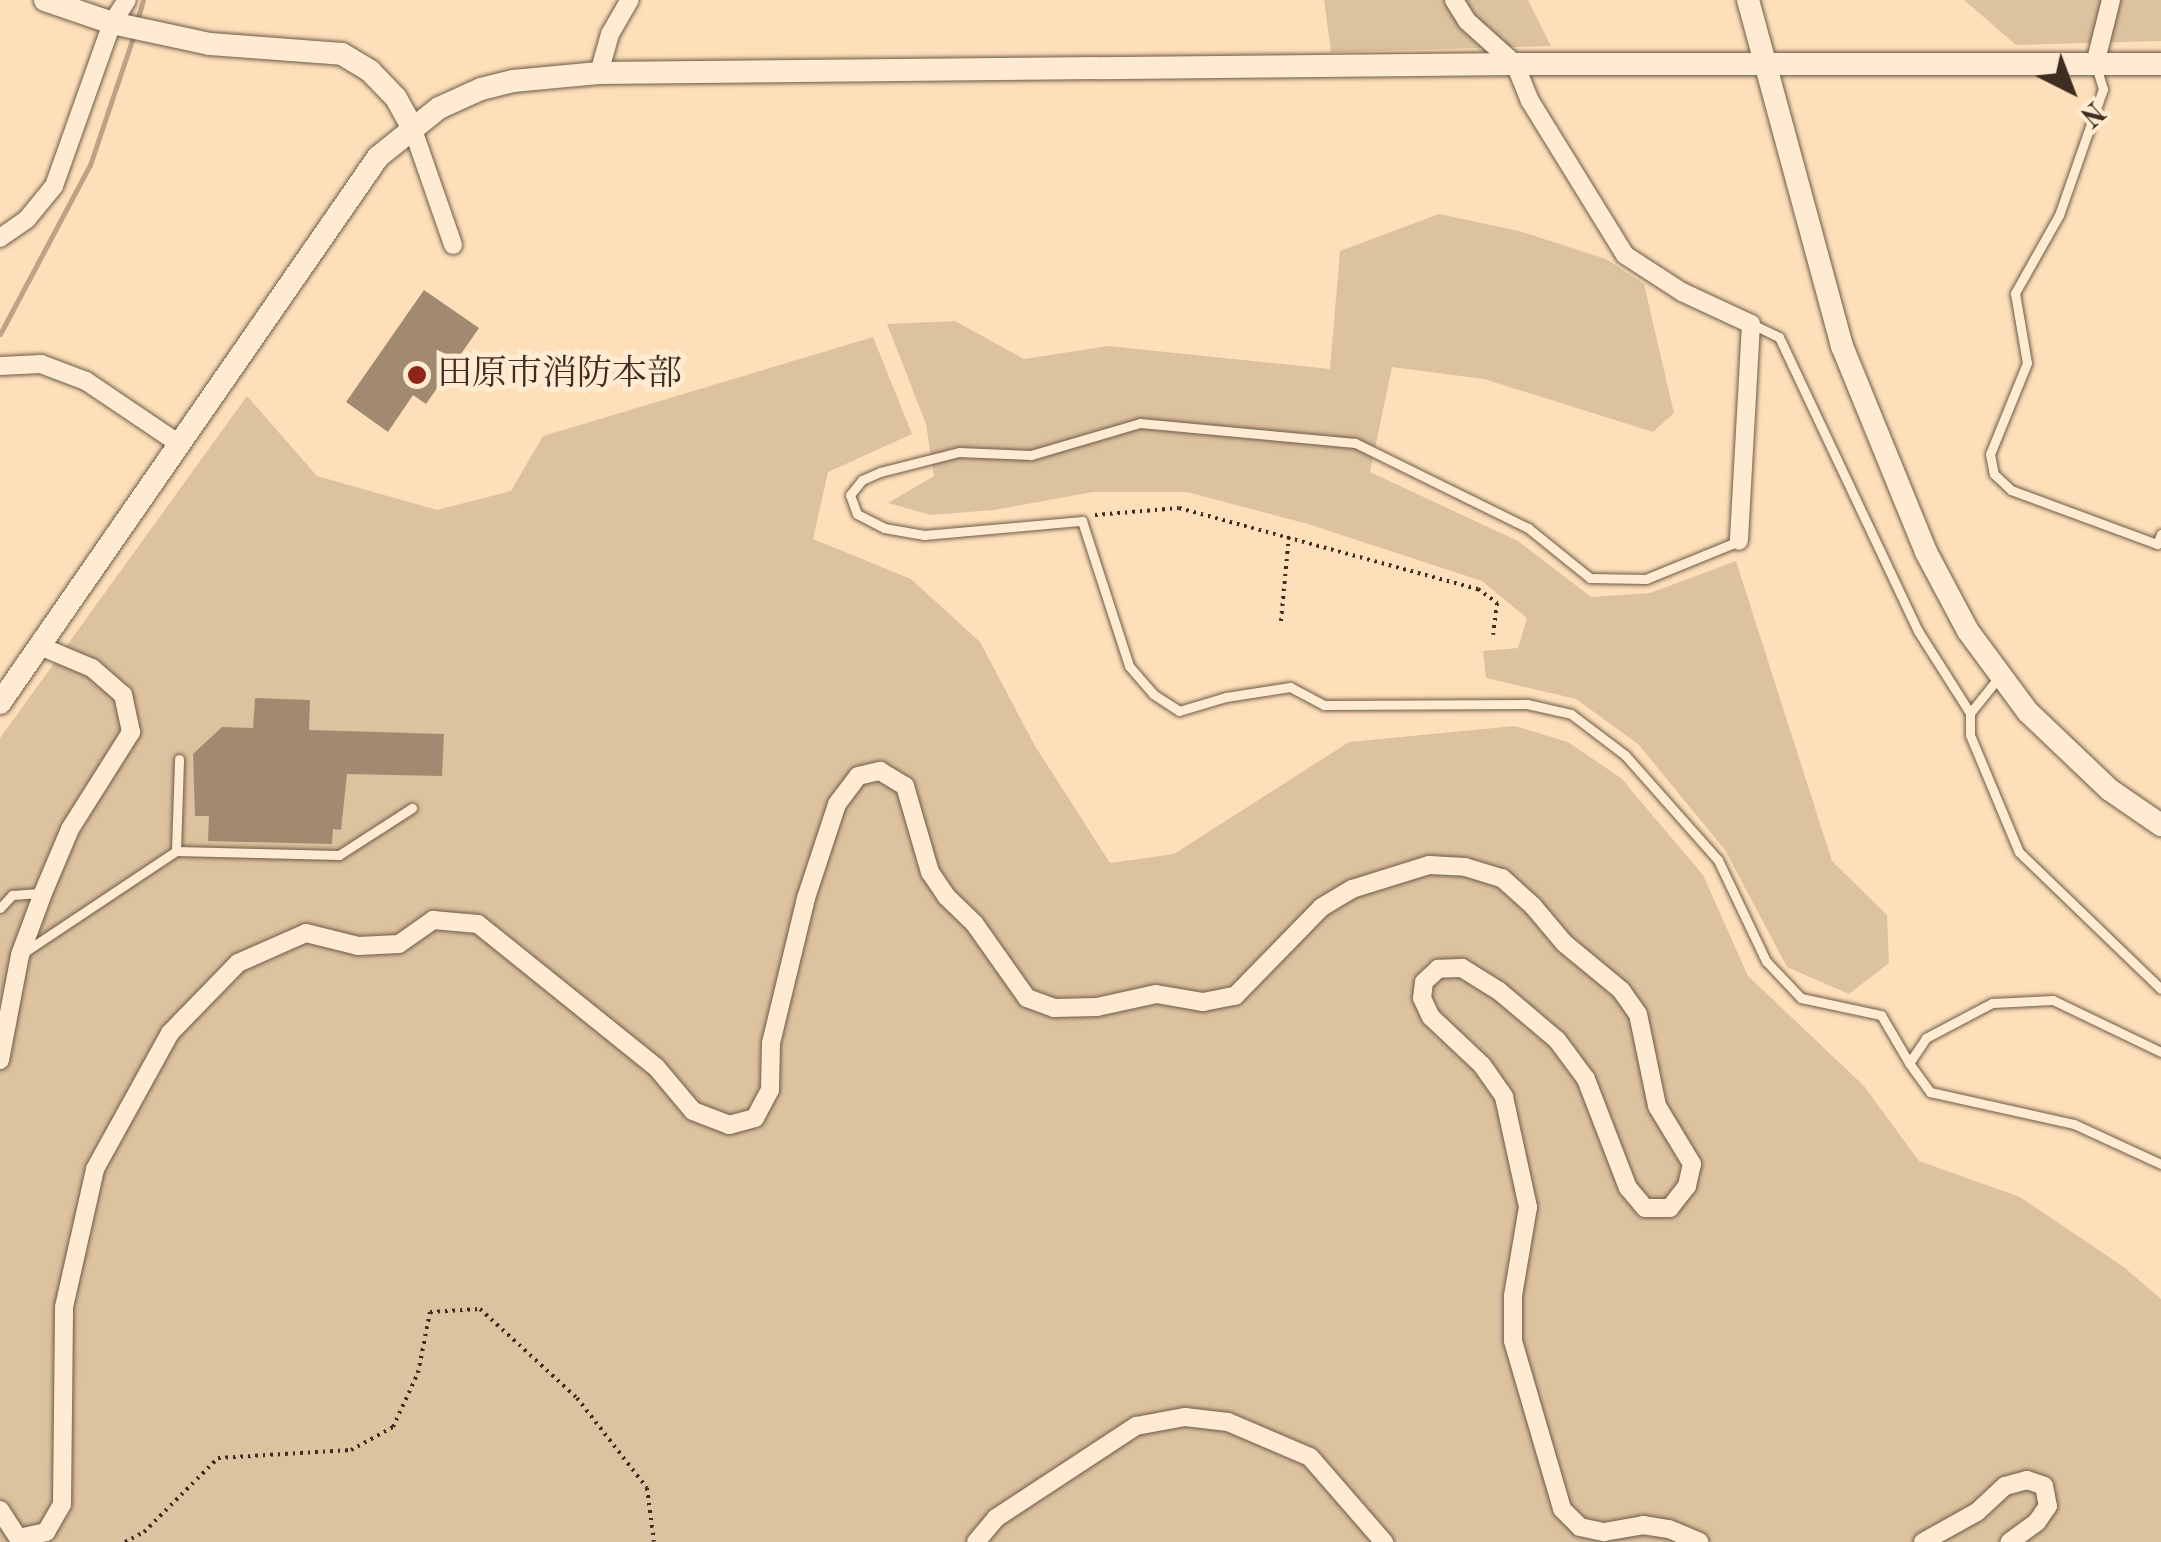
<!DOCTYPE html>
<html>
<head>
<meta charset="utf-8">
<style>
	body { margin:0 }
	#map { position:relative; width:2161px; height:1542px; overflow:hidden; background:#fde0b9; font-family:"Old Standard TT","Noto Serif JP",serif }
	div>[style] { position:absolute }
	[style*='--x'] { left:calc(var(--x)*1px); top:calc(var(--y)*1px); width:calc(var(--w)*1px); rotate:calc(var(--a)*1deg) }
	.green>* { inset:0; background:#ddc29f }
	.stream>* { height:5px; margin:-2.5px; padding:0 2.5px; transform-origin:2.5px; border-radius:2.5px; background:#bca386 }
	.building>* { inset:0; background:#a28a71 }
	.path>* { height:4px; margin-top:-2px; transform-origin:0; background:repeating-linear-gradient(90deg,#3f2d22 0 2.5px,transparent 0 7.5px) }
	.roads { filter:drop-shadow(0 0 2px #6e5a48) drop-shadow(0 0 2px #6e5a48) }
	.service>* { height:9px; margin:-4.5px; padding:0 4.5px; transform-origin:4.5px; border-radius:4.5px; background:#feebd2 }
	.minor>* { height:18px; margin:-9px; padding:0 9px; transform-origin:9px; border-radius:9px; background:#feebd2 }
	.tertiary>* { height:22px; margin:-11px; padding:0 11px; transform-origin:11px; border-radius:11px; background:#feebd2 }
	.dots>* { width:28px; height:28px; translate:-50% -50%; box-sizing:border-box; border:5px solid #feebd2; border-radius:50% }
	span { translate:-50% -50%; white-space:nowrap; text-align:center; line-height:1.15; -webkit-text-stroke:10px #feebd2; paint-order:stroke }
	.poi-label { font-size:35px; color:#3f2d22 }
	.left { translate:0 -50%; text-align:left }
	.north { position:absolute; left:2021px; top:40px; width:100px; height:100px; -webkit-text-stroke:8px #feebd2; paint-order:stroke; rotate:138deg; font-size:28px; font-weight:700; line-height:40px; text-align:center; color:#3f2d22 }
	.north::after { content:''; display:block; margin:auto; width:35px; height:45px; background:#3f2d22; clip-path:polygon(50% 0,100% 100%,50% 72%,0 100%) }
</style>
</head>
<body>
<div id="map">
	<div class="green">
		<div style="clip-path:polygon(1324px 0,1528px 0,1551px 46px,1331px 52px)"></div>
		<div style="clip-path:polygon(1964px 0,2161px 0,2161px 41px,2016px 45px)"></div>
		<div style="clip-path:polygon(1439px 214px,1519px 231px,1606px 259px,1644px 284px,1674px 413px,1653px 432px,1484px 379px,1392px 367px,1370px 472px,1518px 541px,1591px 597px,1650px 593px,1736px 561px,1832px 861px,1887px 915px,1889px 963px,1849px 994px,1787px 967px,1725px 850px,1638px 744px,1576px 699px,1486px 678px,1483px 651px,1518px 648px,1527px 618px,1482px 581px,1308px 524px,1187px 492px,1093px 492px,994px 510px,931px 515px,888px 503px,934px 476px,926px 424px,887px 324px,955px 321px,1024px 359px,1108px 346px,1330px 369px,1340px 251px)"></div>
		<div style="clip-path:polygon(873px 337px,912px 434px,828px 472px,813px 539px,911px 579px,980px 642px,1035px 746px,1110px 863px,1174px 854px,1349px 742px,1515px 726px,1568px 742px,1621px 778px,1703px 875px,1748px 976px,1864px 1086px,1919px 1161px,2020px 1197px,2125px 1268px,2161px 1299px,2161px 1542px,0 1542px,0 738px,247px 396px,317px 476px,437px 510px,511px 491px,543px 436px)"></div>
	</div>
	<div class="stream">
		<div style="--x:137;--y:21;--w:22;--a:-74"></div>
		<div style="--x:0;--y:334;--w:191;--a:-62"></div>
		<div style="--x:90;--y:165;--w:135;--a:-71.4"></div>
	</div>
	<div class="building">
		<div style="clip-path:polygon(424px 290px,479px 328px,426px 404px,413px 395px,388px 432px,346px 402px)"></div>
		<div style="clip-path:polygon(255px 698px,310px 700px,309px 730px,444px 734px,442px 776px,347px 774px,341px 830px,333px 829px,332px 844px,208px 841px,209px 816px,195px 816px,193px 754px,222px 727px,253px 728px)"></div>
	</div>
	<div class="path">
		<div style="--x:1095;--y:515;--w:84;--a:-4.8"></div>
		<div style="--x:1179;--y:508;--w:310;--a:15.2"></div>
		<div style="--x:1478;--y:589;--w:24;--a:36"></div>
		<div style="--x:1497;--y:603;--w:32;--a:97"></div>
		<div style="--x:1281;--y:621;--w:86;--a:-84.7"></div>
		<div style="--x:125;--y:1542;--w:21;--a:-28"></div>
		<div style="--x:144;--y:1532;--w:105;--a:-45"></div>
		<div style="--x:218;--y:1458;--w:133;--a:-3.4"></div>
		<div style="--x:351;--y:1450;--w:48;--a:-28.7"></div>
		<div style="--x:393;--y:1427;--w:60;--a:-65.2"></div>
		<div style="--x:418;--y:1373;--w:62;--a:-78.9"></div>
		<div style="--x:430;--y:1312;--w:50;--a:-3.4"></div>
		<div style="--x:480;--y:1309;--w:132;--a:42.5"></div>
		<div style="--x:577;--y:1398;--w:114;--a:52.1"></div>
		<div style="--x:647;--y:1488;--w:54;--a:82.6"></div>
	</div>
	<div class="roads">
		<div class="service">
			<div style="--x:2096;--y:66;--w:24;--a:73"></div>
			<div style="--x:2103;--y:89;--w:133;--a:109.2"></div>
			<div style="--x:2059;--y:215;--w:90;--a:119.4"></div>
			<div style="--x:2015;--y:293;--w:71;--a:80.3"></div>
			<div style="--x:2027;--y:363;--w:98;--a:112.1"></div>
			<div style="--x:1990;--y:454;--w:20;--a:79"></div>
			<div style="--x:1994;--y:474;--w:23;--a:43"></div>
			<div style="--x:2011;--y:490;--w:156;--a:20.3"></div>
			<div style="--x:2157;--y:544;--w:11;--a:-68"></div>
			<div style="--x:1752;--y:324;--w:30;--a:26"></div>
			<div style="--x:1779;--y:337;--w:325;--a:64.7"></div>
			<div style="--x:1918;--y:631;--w:97;--a:57.6"></div>
			<div style="--x:1739;--y:541;--w:100;--a:157.8"></div>
			<div style="--x:1646;--y:579;--w:56;--a:-179"></div>
			<div style="--x:1590;--y:578;--w:80;--a:-141.1"></div>
			<div style="--x:1528;--y:528;--w:193;--a:-153.8"></div>
			<div style="--x:1355;--y:443;--w:216;--a:-174.7"></div>
			<div style="--x:1140;--y:423;--w:114;--a:163.6"></div>
			<div style="--x:1031;--y:455;--w:72;--a:-177.6"></div>
			<div style="--x:959;--y:452;--w:81;--a:165.8"></div>
			<div style="--x:880;--y:472;--w:20;--a:156"></div>
			<div style="--x:862;--y:480;--w:19;--a:129"></div>
			<div style="--x:850;--y:495;--w:20;--a:70"></div>
			<div style="--x:857;--y:514;--w:30;--a:27"></div>
			<div style="--x:884;--y:528;--w:41;--a:9.9"></div>
			<div style="--x:924;--y:535;--w:159;--a:-5.1"></div>
			<div style="--x:1082;--y:521;--w:152;--a:72"></div>
			<div style="--x:1129;--y:666;--w:37;--a:49"></div>
			<div style="--x:1153;--y:694;--w:31;--a:33"></div>
			<div style="--x:1179;--y:711;--w:49;--a:-16.6"></div>
			<div style="--x:1226;--y:697;--w:65;--a:-8.9"></div>
			<div style="--x:1290;--y:687;--w:38;--a:28"></div>
			<div style="--x:1324;--y:705;--w:203;--a:-0.3"></div>
			<div style="--x:1527;--y:704;--w:45;--a:12.8"></div>
			<div style="--x:1571;--y:714;--w:68;--a:37.2"></div>
			<div style="--x:1625;--y:755;--w:140;--a:48.5"></div>
			<div style="--x:1718;--y:860;--w:112;--a:64.6"></div>
			<div style="--x:1766;--y:961;--w:51;--a:46.6"></div>
			<div style="--x:1801;--y:998;--w:82;--a:12"></div>
			<div style="--x:1881;--y:1015;--w:56;--a:59.7"></div>
			<div style="--x:1999;--y:677;--w:46;--a:128.9"></div>
			<div style="--x:1970;--y:713;--w:22;--a:90"></div>
			<div style="--x:1970;--y:735;--w:127;--a:67.3"></div>
			<div style="--x:2019;--y:852;--w:197;--a:44"></div>
			<div style="--x:176;--y:851;--w:163;--a:1.4"></div>
			<div style="--x:339;--y:855;--w:87;--a:-32.8"></div>
			<div style="--x:0;--y:908;--w:18;--a:-47"></div>
			<div style="--x:12;--y:895;--w:31;--a:-4"></div>
			<div style="--x:23;--y:953;--w:184;--a:-33.7"></div>
			<div style="--x:176;--y:851;--w:92;--a:-88.1"></div>
			<div style="--x:2161;--y:1052;--w:120;--a:-154.3"></div>
			<div style="--x:2053;--y:1000;--w:61;--a:177.2"></div>
			<div style="--x:1992;--y:1003;--w:75;--a:152.1"></div>
			<div style="--x:1926;--y:1038;--w:30;--a:124"></div>
			<div style="--x:1909;--y:1063;--w:36;--a:54"></div>
			<div style="--x:1930;--y:1092;--w:148;--a:12.5"></div>
			<div style="--x:2074;--y:1124;--w:96;--a:24.7"></div>
		</div>
		<div class="minor">
			<div style="--x:1454;--y:0;--w:25;--a:58"></div>
			<div style="--x:1467;--y:21;--w:64;--a:41.9"></div>
			<div style="--x:1515;--y:64;--w:40;--a:68"></div>
			<div style="--x:1530;--y:101;--w:181;--a:58.3"></div>
			<div style="--x:1625;--y:255;--w:68;--a:33"></div>
			<div style="--x:1682;--y:292;--w:76;--a:24.9"></div>
			<div style="--x:1751;--y:324;--w:217;--a:93.2"></div>
			<div style="--x:2095;--y:64;--w:66;--a:-76"></div>
			<div style="--x:599;--y:73;--w:41;--a:-74.2"></div>
			<div style="--x:610;--y:34;--w:39;--a:-60"></div>
			<div style="--x:412;--y:127;--w:125;--a:70.8"></div>
			<div style="--x:0;--y:238;--w:33;--a:-35"></div>
			<div style="--x:27;--y:219;--w:43;--a:-50.7"></div>
			<div style="--x:54;--y:186;--w:173;--a:-70.4"></div>
			<div style="--x:112;--y:23;--w:27;--a:-57"></div>
			<div style="--x:0;--y:366;--w:41;--a:-2.8"></div>
			<div style="--x:41;--y:364;--w:48;--a:20.7"></div>
			<div style="--x:86;--y:381;--w:111;--a:34"></div>
			<div style="--x:0;--y:1060;--w:107;--a:-79.2"></div>
			<div style="--x:20;--y:955;--w:66;--a:-69.6"></div>
			<div style="--x:43;--y:893;--w:69;--a:-67.1"></div>
			<div style="--x:70;--y:829;--w:115;--a:-57.8"></div>
			<div style="--x:131;--y:732;--w:38;--a:-102"></div>
			<div style="--x:123;--y:695;--w:41;--a:-138.9"></div>
			<div style="--x:92;--y:668;--w:56;--a:-157.1"></div>
			<div style="--x:0;--y:1510;--w:33;--a:57"></div>
			<div style="--x:18;--y:1538;--w:29;--a:-12"></div>
			<div style="--x:46;--y:1532;--w:32;--a:-60"></div>
			<div style="--x:62;--y:1504;--w:197;--a:-89.4"></div>
			<div style="--x:64;--y:1307;--w:141;--a:-77.3"></div>
			<div style="--x:95;--y:1169;--w:155;--a:-61.1"></div>
			<div style="--x:170;--y:1033;--w:98;--a:-45.8"></div>
			<div style="--x:238;--y:963;--w:74;--a:-23.8"></div>
			<div style="--x:306;--y:933;--w:54;--a:14"></div>
			<div style="--x:358;--y:946;--w:41;--a:-2.8"></div>
			<div style="--x:399;--y:944;--w:42;--a:-35.2"></div>
			<div style="--x:433;--y:920;--w:45;--a:5.1"></div>
			<div style="--x:478;--y:924;--w:228;--a:38.8"></div>
			<div style="--x:656;--y:1067;--w:57;--a:49.9"></div>
			<div style="--x:693;--y:1111;--w:39;--a:21"></div>
			<div style="--x:729;--y:1125;--w:27;--a:-15"></div>
			<div style="--x:755;--y:1118;--w:32;--a:-62"></div>
			<div style="--x:770;--y:1090;--w:47;--a:-88.8"></div>
			<div style="--x:771;--y:1043;--w:149;--a:-76.4"></div>
			<div style="--x:806;--y:898;--w:99;--a:-71.7"></div>
			<div style="--x:837;--y:804;--w:35;--a:-53"></div>
			<div style="--x:858;--y:776;--w:23;--a:-13"></div>
			<div style="--x:880;--y:771;--w:29;--a:31"></div>
			<div style="--x:905;--y:786;--w:90;--a:73.8"></div>
			<div style="--x:930;--y:872;--w:30;--a:56"></div>
			<div style="--x:947;--y:897;--w:37;--a:44"></div>
			<div style="--x:974;--y:923;--w:92;--a:54.8"></div>
			<div style="--x:1027;--y:998;--w:29;--a:20"></div>
			<div style="--x:1054;--y:1008;--w:43;--a:-1.3"></div>
			<div style="--x:1097;--y:1007;--w:60;--a:-12.4"></div>
			<div style="--x:1156;--y:994;--w:48;--a:9.7"></div>
			<div style="--x:1203;--y:1002;--w:33;--a:-11"></div>
			<div style="--x:1235;--y:996;--w:124;--a:-45.7"></div>
			<div style="--x:1322;--y:907;--w:35;--a:-31"></div>
			<div style="--x:1352;--y:889;--w:81;--a:-17.3"></div>
			<div style="--x:1429;--y:865;--w:36;--a:3"></div>
			<div style="--x:1465;--y:867;--w:39;--a:17"></div>
			<div style="--x:1502;--y:878;--w:42;--a:42.1"></div>
			<div style="--x:1533;--y:906;--w:48;--a:50"></div>
			<div style="--x:1564;--y:943;--w:74;--a:39.5"></div>
			<div style="--x:1621;--y:990;--w:29;--a:55"></div>
			<div style="--x:1638;--y:1014;--w:94;--a:78.3"></div>
			<div style="--x:1657;--y:1106;--w:68;--a:58.9"></div>
			<div style="--x:1692;--y:1164;--w:23;--a:103"></div>
			<div style="--x:1687;--y:1186;--w:28;--a:128"></div>
			<div style="--x:1670;--y:1208;--w:25;--a:180"></div>
			<div style="--x:1645;--y:1208;--w:26;--a:-130"></div>
			<div style="--x:1628;--y:1188;--w:117;--a:-111.1"></div>
			<div style="--x:1586;--y:1079;--w:49;--a:-126.6"></div>
			<div style="--x:1557;--y:1040;--w:76;--a:-139.8"></div>
			<div style="--x:1499;--y:991;--w:44;--a:-148.1"></div>
			<div style="--x:1462;--y:968;--w:24;--a:178"></div>
			<div style="--x:1438;--y:969;--w:19;--a:137"></div>
			<div style="--x:1424;--y:982;--w:16;--a:97"></div>
			<div style="--x:1422;--y:998;--w:21;--a:65"></div>
			<div style="--x:1431;--y:1017;--w:70;--a:43.3"></div>
			<div style="--x:1482;--y:1065;--w:39;--a:55"></div>
			<div style="--x:1504;--y:1097;--w:113;--a:77.7"></div>
			<div style="--x:1528;--y:1207;--w:90;--a:99.6"></div>
			<div style="--x:1513;--y:1296;--w:45;--a:90"></div>
			<div style="--x:1513;--y:1341;--w:175;--a:73.7"></div>
			<div style="--x:1562;--y:1509;--w:25;--a:45"></div>
			<div style="--x:1580;--y:1527;--w:25;--a:12"></div>
			<div style="--x:1604;--y:1532;--w:40;--a:-10"></div>
			<div style="--x:1643;--y:1525;--w:26;--a:9"></div>
			<div style="--x:1669;--y:1529;--w:33;--a:23"></div>
			<div style="--x:976;--y:1542;--w:31;--a:-50"></div>
			<div style="--x:996;--y:1518;--w:168;--a:-33.3"></div>
			<div style="--x:1136;--y:1426;--w:50;--a:-10.4"></div>
			<div style="--x:1185;--y:1417;--w:43;--a:6.6"></div>
			<div style="--x:1228;--y:1422;--w:89;--a:23.1"></div>
			<div style="--x:1310;--y:1457;--w:113;--a:49"></div>
			<div style="--x:1923;--y:1542;--w:62;--a:-29.1"></div>
			<div style="--x:1977;--y:1512;--w:38;--a:-43"></div>
			<div style="--x:2005;--y:1486;--w:23;--a:-15"></div>
			<div style="--x:2027;--y:1480;--w:18;--a:19"></div>
			<div style="--x:2044;--y:1486;--w:20;--a:79"></div>
			<div style="--x:2048;--y:1506;--w:19;--a:125"></div>
			<div style="--x:2037;--y:1522;--w:34;--a:144"></div>
		</div>
		<div class="tertiary">
			<div style="--x:45;--y:0;--w:71;--a:18.9"></div>
			<div style="--x:112;--y:23;--w:100;--a:12.1"></div>
			<div style="--x:210;--y:44;--w:132;--a:4.3"></div>
			<div style="--x:342;--y:54;--w:33;--a:31"></div>
			<div style="--x:370;--y:71;--w:37;--a:46"></div>
			<div style="--x:396;--y:98;--w:33;--a:61"></div>
			<div style="--x:1748;--y:0;--w:359;--a:74.8"></div>
			<div style="--x:1842;--y:346;--w:222;--a:67.8"></div>
			<div style="--x:1926;--y:552;--w:89;--a:62"></div>
			<div style="--x:1968;--y:631;--w:101;--a:53.5"></div>
			<div style="--x:2028;--y:712;--w:113;--a:43.6"></div>
			<div style="--x:2110;--y:790;--w:62;--a:34.5"></div>
			<div style="--x:0;--y:703;--w:664;--a:-55.3"></div>
			<div style="--x:378;--y:157;--w:78;--a:-38.8"></div>
			<div style="--x:439;--y:108;--w:46;--a:-24.3"></div>
			<div style="--x:481;--y:89;--w:33;--a:-14"></div>
			<div style="--x:513;--y:81;--w:86;--a:-5.3"></div>
			<div style="--x:599;--y:73;--w:916;--a:-0.56"></div>
			<div style="--x:1515;--y:64;--w:646;--a:0"></div>
		</div>
	</div>
	<div class="dots">
		<div style="left:417px;top:375px;background:#8f2418"></div>
	</div>
	<div class="poi-label">
		<span class="left" style="left:437px;top:375px">田原市消防本部</span>
	</div>
	<div class="north">N</div>
</div>
</body>
</html>
